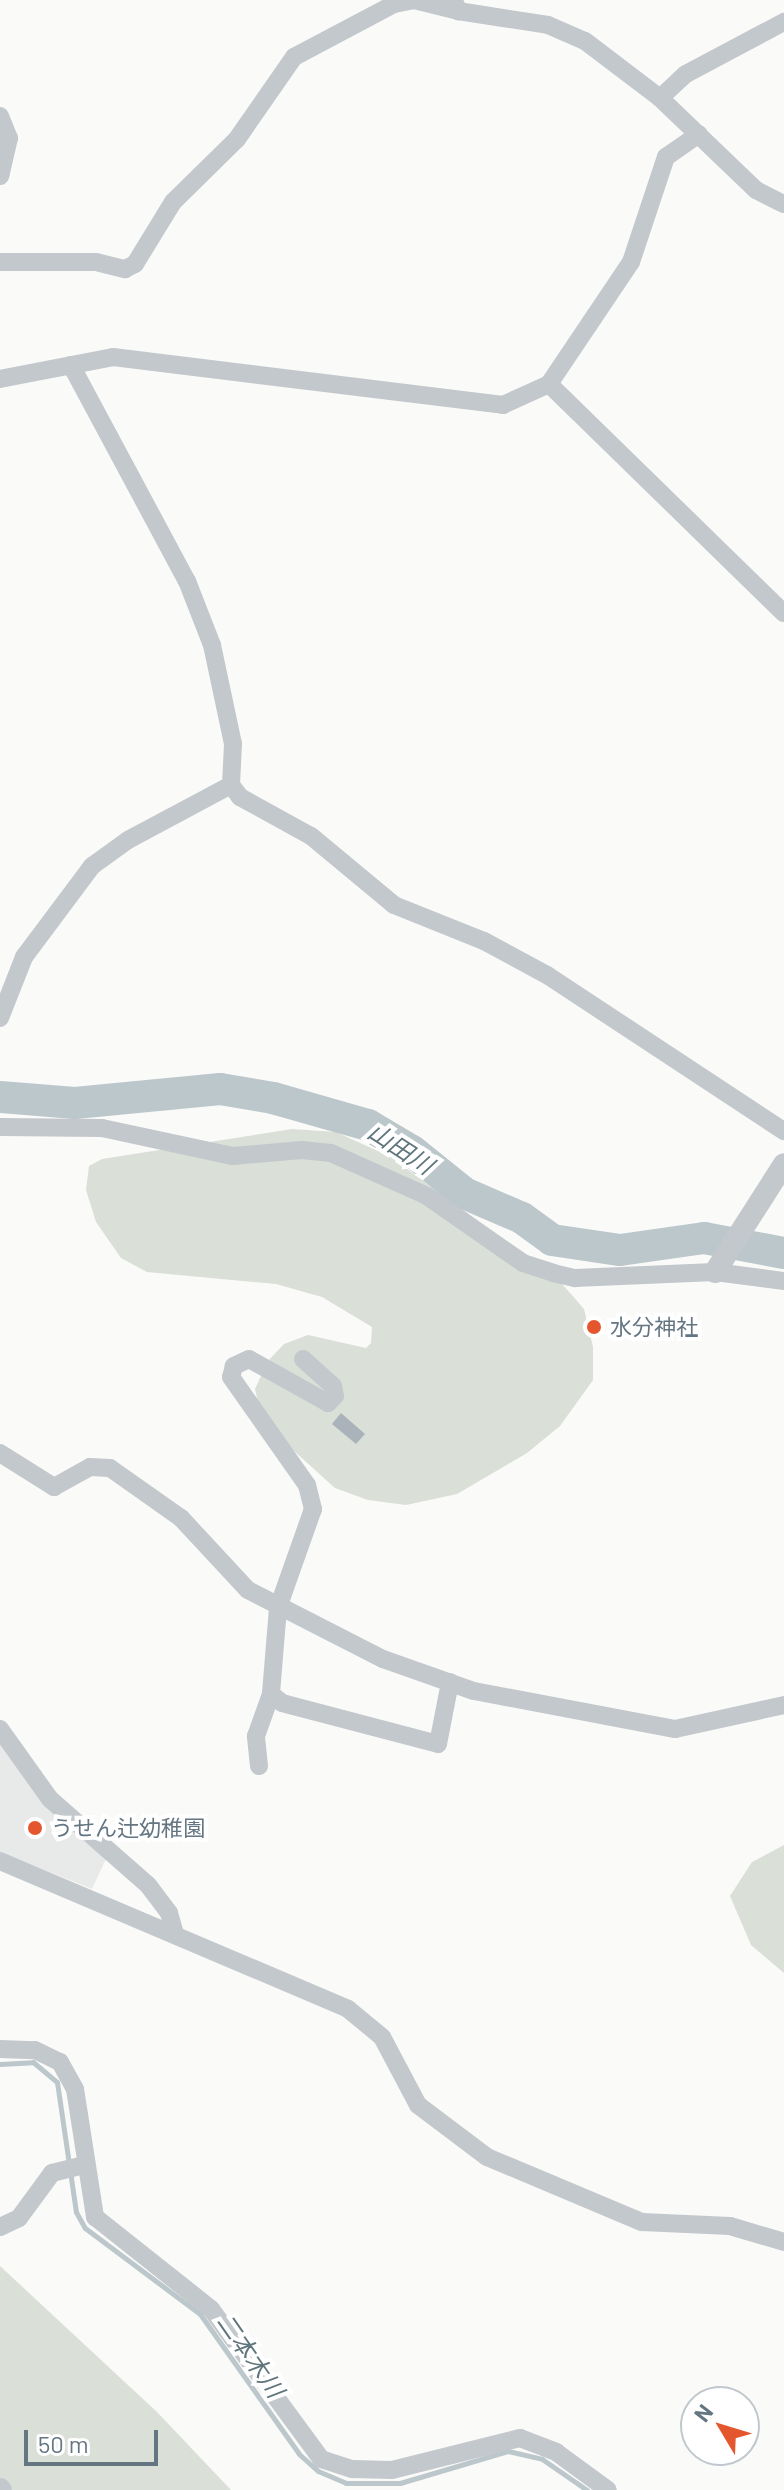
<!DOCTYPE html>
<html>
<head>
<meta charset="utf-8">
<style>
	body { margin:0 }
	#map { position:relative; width:784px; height:2490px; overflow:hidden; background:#fafaf8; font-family:Barlow,"Noto Sans JP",sans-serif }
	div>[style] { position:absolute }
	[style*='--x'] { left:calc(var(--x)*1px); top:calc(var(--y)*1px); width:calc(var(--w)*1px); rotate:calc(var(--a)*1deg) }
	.built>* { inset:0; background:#e8e9e9 }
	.green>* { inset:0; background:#dadfd7 }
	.stream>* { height:5px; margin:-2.5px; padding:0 2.5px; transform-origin:2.5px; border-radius:2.5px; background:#bbc7cb }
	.river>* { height:32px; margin:-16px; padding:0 16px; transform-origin:16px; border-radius:16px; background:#bbc7cb }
	.building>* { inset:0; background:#aab3b9 }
	.minor>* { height:18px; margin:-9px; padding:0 9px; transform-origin:9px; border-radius:9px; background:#c3c8cc }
	.tertiary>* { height:22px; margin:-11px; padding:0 11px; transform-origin:11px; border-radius:11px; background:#c3c8cc }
	.dots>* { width:22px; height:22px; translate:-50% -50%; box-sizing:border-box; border:4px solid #fff; border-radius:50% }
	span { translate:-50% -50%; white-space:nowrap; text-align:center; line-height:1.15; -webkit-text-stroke:8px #fff; paint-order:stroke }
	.poi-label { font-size:22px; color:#657683 }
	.left { translate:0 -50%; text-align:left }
	.water-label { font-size:24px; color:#60757c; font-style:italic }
	.north { position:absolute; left:680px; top:2386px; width:80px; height:80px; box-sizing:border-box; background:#fff; border:2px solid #c1c8cd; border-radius:50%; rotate:308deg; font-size:22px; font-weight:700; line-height:32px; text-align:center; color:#657683 }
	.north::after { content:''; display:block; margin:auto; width:28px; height:36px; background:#e4572e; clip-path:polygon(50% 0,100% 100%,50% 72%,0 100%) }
	.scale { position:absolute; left:24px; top:2430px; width:134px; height:36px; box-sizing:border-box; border:4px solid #657683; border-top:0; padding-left:10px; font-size:24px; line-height:28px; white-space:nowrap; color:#657683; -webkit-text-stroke:6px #fff; paint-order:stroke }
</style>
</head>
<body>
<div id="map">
	<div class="built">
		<div style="clip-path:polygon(0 1738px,42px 1803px,106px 1859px,92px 1889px,0 1852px)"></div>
	</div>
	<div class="green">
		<div style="clip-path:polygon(292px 1129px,336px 1132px,391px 1157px,563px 1285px,584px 1309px,593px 1347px,593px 1380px,560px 1426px,527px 1453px,457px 1494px,406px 1505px,368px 1500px,335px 1488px,263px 1423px,255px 1389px,268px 1361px,284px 1344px,308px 1335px,366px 1348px,371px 1343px,372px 1327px,322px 1297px,276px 1284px,147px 1272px,121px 1258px,96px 1222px,86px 1190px,89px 1166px,102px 1159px)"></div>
		<div style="clip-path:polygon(784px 1845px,784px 1973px,751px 1945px,730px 1896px,752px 1862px)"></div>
		<div style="clip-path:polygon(0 2266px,157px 2412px,231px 2490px,0 2490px)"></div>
	</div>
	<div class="stream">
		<div style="--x:0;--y:2064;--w:33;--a:-3"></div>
		<div style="--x:33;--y:2062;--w:31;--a:40"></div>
		<div style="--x:57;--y:2082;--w:131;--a:81.7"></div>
		<div style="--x:76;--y:2212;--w:18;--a:61"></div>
		<div style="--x:85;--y:2228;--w:144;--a:36.8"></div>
		<div style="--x:200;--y:2314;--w:171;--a:54.7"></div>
		<div style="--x:299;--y:2454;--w:25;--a:42"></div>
		<div style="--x:318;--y:2471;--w:30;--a:23"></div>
		<div style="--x:346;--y:2483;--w:54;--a:0"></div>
		<div style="--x:400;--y:2483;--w:113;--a:-16.5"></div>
		<div style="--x:508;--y:2451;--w:35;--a:13"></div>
		<div style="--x:542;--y:2459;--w:55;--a:34.6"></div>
	</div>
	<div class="river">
		<div style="--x:0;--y:1097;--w:75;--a:4.6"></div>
		<div style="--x:75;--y:1103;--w:146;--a:-5.5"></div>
		<div style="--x:220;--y:1089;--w:54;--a:9.6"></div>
		<div style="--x:273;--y:1098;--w:99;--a:15.9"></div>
		<div style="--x:368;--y:1125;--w:51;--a:30.6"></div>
		<div style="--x:412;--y:1151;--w:67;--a:38.9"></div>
		<div style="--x:464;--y:1193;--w:63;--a:23.3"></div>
		<div style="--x:522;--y:1218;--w:37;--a:36"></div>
		<div style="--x:552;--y:1240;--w:69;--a:8.4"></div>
		<div style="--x:620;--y:1250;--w:85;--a:-8.1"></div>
		<div style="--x:704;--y:1238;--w:81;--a:10.6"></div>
	</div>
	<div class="building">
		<div style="clip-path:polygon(341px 1413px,365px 1434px,356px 1444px,332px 1424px)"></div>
	</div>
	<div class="minor">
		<div style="--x:455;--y:3;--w:9;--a:69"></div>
		<div style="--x:458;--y:11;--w:91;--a:8.8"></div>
		<div style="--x:548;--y:25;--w:40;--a:23.4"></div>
		<div style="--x:585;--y:41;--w:94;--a:37.2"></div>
		<div style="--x:660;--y:98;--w:133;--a:43.8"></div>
		<div style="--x:756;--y:190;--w:31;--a:27"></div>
		<div style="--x:660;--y:98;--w:35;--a:-43"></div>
		<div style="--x:686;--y:74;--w:111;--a:-28"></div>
		<div style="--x:0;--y:116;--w:24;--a:68"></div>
		<div style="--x:9;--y:138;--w:39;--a:103"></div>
		<div style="--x:0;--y:262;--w:96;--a:0"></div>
		<div style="--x:96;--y:262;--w:30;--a:14"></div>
		<div style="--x:125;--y:269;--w:11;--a:-27"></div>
		<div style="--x:135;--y:264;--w:73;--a:-58.5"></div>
		<div style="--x:173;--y:202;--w:90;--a:-44.5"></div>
		<div style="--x:237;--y:139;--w:100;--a:-55.2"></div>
		<div style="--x:294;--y:57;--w:113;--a:-27.9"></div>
		<div style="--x:394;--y:4;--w:20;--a:-11"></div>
		<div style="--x:414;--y:0;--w:45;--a:14"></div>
		<div style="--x:71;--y:365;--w:245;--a:61.8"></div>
		<div style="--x:187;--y:581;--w:69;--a:68.7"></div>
		<div style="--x:212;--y:645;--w:101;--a:78"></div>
		<div style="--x:233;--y:744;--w:41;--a:92.8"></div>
		<div style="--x:231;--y:785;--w:15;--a:53"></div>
		<div style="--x:240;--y:797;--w:81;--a:28.8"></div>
		<div style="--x:311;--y:836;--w:108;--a:39.7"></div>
		<div style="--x:394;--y:905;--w:97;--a:21.8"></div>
		<div style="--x:484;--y:941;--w:72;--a:28.4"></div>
		<div style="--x:547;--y:975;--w:284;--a:33.4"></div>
		<div style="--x:0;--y:379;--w:115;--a:-11"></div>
		<div style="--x:113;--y:357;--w:393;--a:7"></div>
		<div style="--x:503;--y:405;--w:51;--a:-24.5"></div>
		<div style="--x:549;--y:384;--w:147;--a:-56.1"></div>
		<div style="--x:631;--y:262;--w:111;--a:-71.6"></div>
		<div style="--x:666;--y:157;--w:40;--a:-34.9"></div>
		<div style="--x:549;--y:384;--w:328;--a:44.3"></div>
		<div style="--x:0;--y:1018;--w:66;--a:-68.5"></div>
		<div style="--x:24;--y:957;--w:114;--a:-53.2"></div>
		<div style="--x:92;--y:866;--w:44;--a:-35.8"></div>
		<div style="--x:128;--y:840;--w:117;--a:-28.1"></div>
		<div style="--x:0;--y:1127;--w:102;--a:0.6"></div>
		<div style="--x:102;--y:1128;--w:134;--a:12.1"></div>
		<div style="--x:233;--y:1156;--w:69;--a:-5"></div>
		<div style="--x:302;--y:1150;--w:29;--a:6"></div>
		<div style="--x:331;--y:1153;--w:105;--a:24.1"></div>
		<div style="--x:427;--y:1196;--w:117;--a:34.9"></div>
		<div style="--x:523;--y:1263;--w:32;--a:18"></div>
		<div style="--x:553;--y:1273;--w:23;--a:13"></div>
		<div style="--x:575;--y:1278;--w:140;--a:-2.5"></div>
		<div style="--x:715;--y:1272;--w:70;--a:7.4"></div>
		<div style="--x:303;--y:1359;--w:40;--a:42"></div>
		<div style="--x:333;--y:1386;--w:10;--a:79"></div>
		<div style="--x:335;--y:1396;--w:10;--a:135"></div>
		<div style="--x:328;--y:1403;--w:90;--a:-150.9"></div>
		<div style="--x:249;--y:1359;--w:17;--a:155"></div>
		<div style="--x:234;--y:1366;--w:11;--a:105"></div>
		<div style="--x:231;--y:1377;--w:132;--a:54.9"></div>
		<div style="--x:307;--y:1485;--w:25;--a:76"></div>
		<div style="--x:313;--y:1509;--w:105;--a:109.5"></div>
		<div style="--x:278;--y:1608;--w:86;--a:94.7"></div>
		<div style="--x:271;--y:1694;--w:14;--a:39"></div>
		<div style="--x:282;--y:1703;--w:161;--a:14.7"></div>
		<div style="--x:438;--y:1744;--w:63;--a:-79"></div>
		<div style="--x:0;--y:1453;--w:64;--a:32.2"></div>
		<div style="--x:54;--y:1487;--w:41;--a:-29.1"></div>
		<div style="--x:90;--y:1467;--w:20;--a:3"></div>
		<div style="--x:110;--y:1468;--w:87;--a:35.2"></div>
		<div style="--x:181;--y:1518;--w:98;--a:47.1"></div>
		<div style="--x:248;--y:1590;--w:152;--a:27.1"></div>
		<div style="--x:383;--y:1659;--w:96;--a:19.4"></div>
		<div style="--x:474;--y:1691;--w:205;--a:10.7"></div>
		<div style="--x:675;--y:1729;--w:112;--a:-12.4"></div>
		<div style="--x:0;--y:1729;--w:86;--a:54.5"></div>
		<div style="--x:50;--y:1799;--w:130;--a:41.3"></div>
		<div style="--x:148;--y:1885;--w:35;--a:53"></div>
		<div style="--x:169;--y:1913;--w:19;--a:74"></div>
		<div style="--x:259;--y:1766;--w:30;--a:-96"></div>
		<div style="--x:256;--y:1736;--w:45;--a:-70.3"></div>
		<div style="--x:0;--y:1861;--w:378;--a:23"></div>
		<div style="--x:348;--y:2009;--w:44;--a:39.5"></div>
		<div style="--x:382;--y:2037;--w:77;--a:62.1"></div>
		<div style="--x:418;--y:2105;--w:86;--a:37"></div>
		<div style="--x:487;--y:2157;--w:168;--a:22.8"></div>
		<div style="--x:642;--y:2222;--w:88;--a:2.6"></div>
		<div style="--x:730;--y:2226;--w:56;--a:16.5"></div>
		<div style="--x:0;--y:2049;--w:35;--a:2"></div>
		<div style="--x:35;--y:2050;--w:28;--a:26"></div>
		<div style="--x:60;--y:2062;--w:31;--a:61"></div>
		<div style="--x:75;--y:2089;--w:130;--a:81.1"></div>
		<div style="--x:95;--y:2217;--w:148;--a:38.4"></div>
		<div style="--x:211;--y:2309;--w:186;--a:53.7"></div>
		<div style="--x:321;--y:2459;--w:33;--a:18"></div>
		<div style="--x:352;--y:2469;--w:40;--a:1.4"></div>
		<div style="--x:392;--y:2470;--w:132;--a:-14"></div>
		<div style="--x:520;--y:2438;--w:39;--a:21"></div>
		<div style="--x:556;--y:2452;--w:64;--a:36.2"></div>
		<div style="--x:0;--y:2227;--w:21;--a:-25"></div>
		<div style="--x:19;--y:2218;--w:56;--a:-53.7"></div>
		<div style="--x:52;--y:2173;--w:33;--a:-14"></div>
	</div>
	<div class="tertiary">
		<div style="--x:715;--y:1272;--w:128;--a:-57.4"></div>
		<div style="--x:0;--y:2489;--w:1;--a:45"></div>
	</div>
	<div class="dots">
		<div style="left:594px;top:1327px;background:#e4572e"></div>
		<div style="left:35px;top:1828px;background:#e4572e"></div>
	</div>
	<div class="poi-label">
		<span class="left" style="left:610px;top:1327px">水分神社</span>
		<span class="left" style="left:51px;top:1828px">うせん辻幼稚園</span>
	</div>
	<div class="water-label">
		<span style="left:401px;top:1148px;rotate:33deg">山田川</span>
		<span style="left:251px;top:2355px;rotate:55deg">二本木川</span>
	</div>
	<div class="north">N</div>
	<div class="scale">50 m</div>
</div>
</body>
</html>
